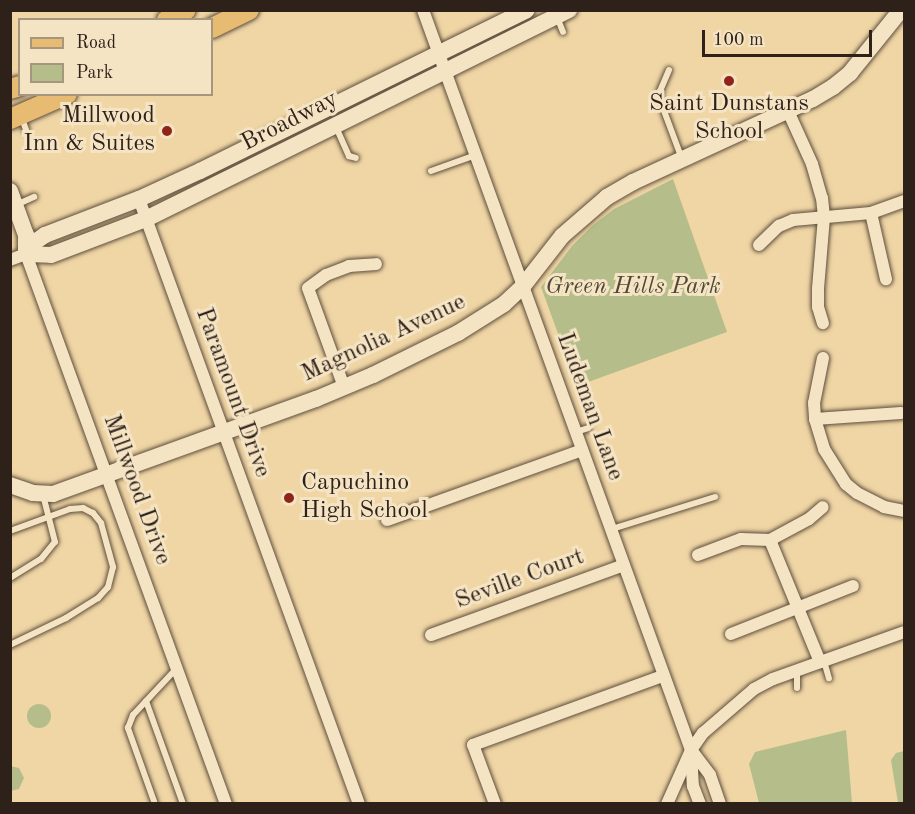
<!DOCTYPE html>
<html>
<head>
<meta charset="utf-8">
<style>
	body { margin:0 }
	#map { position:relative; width:915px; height:814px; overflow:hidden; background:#f0d6a5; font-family:"Old Standard TT",serif }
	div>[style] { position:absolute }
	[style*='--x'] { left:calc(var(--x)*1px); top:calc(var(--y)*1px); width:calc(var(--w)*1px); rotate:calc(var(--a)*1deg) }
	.green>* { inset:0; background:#b5be8a }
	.round { border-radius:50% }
	.roads { filter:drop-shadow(0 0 2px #5e4e3d) drop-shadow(0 0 2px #5e4e3d) }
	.lane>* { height:6px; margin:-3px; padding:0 3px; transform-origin:3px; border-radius:3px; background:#f5e4c4 }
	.street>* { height:12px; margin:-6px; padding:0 6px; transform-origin:6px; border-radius:6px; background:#f5e4c4 }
	.secondary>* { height:16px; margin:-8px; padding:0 8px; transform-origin:8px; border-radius:8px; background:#f5e4c4 }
	.primary>* { height:20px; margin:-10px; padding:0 10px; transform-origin:10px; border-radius:10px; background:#e8bb72 }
	.dots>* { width:16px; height:16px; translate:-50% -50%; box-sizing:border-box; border:3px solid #f5e4c4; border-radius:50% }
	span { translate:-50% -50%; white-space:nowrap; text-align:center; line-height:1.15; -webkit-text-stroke:6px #f5e4c4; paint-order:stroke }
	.poi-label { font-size:24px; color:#2e211a }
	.right { translate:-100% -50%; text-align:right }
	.left { translate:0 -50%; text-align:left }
	.street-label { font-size:24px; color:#2e211a }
	.park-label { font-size:24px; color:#504836; font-style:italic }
	.frame { position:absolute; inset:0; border:12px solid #2e211a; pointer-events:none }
	.legend { position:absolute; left:18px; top:18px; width:195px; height:78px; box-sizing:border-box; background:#f5e4c4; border:2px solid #a59680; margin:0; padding:8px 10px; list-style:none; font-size:18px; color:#2e211a }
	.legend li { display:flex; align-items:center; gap:12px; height:30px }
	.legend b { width:30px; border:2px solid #a59680 }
	.scale { position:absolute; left:702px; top:30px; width:170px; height:27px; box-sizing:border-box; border:3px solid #2e211a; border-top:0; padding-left:8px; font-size:18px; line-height:21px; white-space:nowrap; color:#2e211a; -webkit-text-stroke:4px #f5e4c4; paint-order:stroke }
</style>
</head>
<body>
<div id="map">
	<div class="green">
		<div style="clip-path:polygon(673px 179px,727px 332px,577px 386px,541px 287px,572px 246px,592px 226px,614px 209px)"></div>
		<div class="round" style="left:27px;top:704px;width:24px;height:24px"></div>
		<div style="clip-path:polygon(846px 730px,852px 803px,759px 803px,749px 764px,755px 752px)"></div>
		<div style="clip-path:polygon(904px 751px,904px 803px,898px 803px,891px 760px,896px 753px)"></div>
		<div style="clip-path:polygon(10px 766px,19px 768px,24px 778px,19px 789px,11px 791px)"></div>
	</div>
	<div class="roads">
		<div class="lane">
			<div style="--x:557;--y:17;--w:16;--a:68"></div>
			<div style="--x:669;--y:70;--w:23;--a:113"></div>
			<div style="--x:660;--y:91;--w:9;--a:90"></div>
			<div style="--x:660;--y:100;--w:63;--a:69.6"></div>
			<div style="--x:21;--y:116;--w:15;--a:70"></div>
			<div style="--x:336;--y:127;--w:32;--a:66"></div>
			<div style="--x:349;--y:156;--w:7;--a:16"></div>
			<div style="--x:431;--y:171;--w:48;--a:-19.6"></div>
			<div style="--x:16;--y:205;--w:20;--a:-24"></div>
			<div style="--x:576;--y:432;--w:13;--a:-18"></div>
			<div style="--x:612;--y:529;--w:108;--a:-17.3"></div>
			<div style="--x:10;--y:531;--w:64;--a:-20.1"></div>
			<div style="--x:70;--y:509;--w:13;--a:-4"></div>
			<div style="--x:83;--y:508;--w:11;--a:27"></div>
			<div style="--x:93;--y:513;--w:13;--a:51"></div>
			<div style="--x:101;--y:523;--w:46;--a:74.7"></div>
			<div style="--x:113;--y:567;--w:21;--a:104"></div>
			<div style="--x:108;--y:587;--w:15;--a:132"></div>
			<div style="--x:98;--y:598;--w:38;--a:148"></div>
			<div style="--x:66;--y:618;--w:62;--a:154.3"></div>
			<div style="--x:10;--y:578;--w:36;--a:-32"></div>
			<div style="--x:41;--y:559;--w:22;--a:-51"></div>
			<div style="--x:55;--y:542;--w:49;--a:-104.3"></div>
			<div style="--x:824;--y:661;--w:18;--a:74"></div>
			<div style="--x:797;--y:688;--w:17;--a:-90"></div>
			<div style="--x:146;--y:701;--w:109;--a:70.2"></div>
			<div style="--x:155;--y:804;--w:81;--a:-109.6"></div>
			<div style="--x:128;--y:728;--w:14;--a:-69"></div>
			<div style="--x:133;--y:715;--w:63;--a:-46.9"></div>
		</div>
		<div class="street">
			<div style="--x:423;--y:10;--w:787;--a:70.09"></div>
			<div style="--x:691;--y:750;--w:36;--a:87"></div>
			<div style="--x:693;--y:786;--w:19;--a:69"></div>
			<div style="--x:788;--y:111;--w:58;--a:65.6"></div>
			<div style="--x:812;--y:164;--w:35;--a:74"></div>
			<div style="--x:822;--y:198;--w:19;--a:84"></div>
			<div style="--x:824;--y:217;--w:72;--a:94.8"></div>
			<div style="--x:818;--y:289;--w:18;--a:90"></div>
			<div style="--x:818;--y:307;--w:17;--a:73"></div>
			<div style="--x:139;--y:199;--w:644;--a:70.02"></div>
			<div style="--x:871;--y:213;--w:68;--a:77.2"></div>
			<div style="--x:759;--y:245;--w:28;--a:-44"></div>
			<div style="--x:779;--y:226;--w:15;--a:-23"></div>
			<div style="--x:793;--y:220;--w:78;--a:-5.1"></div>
			<div style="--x:871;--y:213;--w:35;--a:-20"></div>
			<div style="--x:10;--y:260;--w:17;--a:-21"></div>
			<div style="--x:26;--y:254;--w:585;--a:70.02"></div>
			<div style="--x:823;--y:358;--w:46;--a:101.3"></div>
			<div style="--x:814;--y:403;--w:16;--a:86"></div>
			<div style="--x:815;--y:419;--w:31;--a:73"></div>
			<div style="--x:824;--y:449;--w:41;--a:57.8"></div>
			<div style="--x:846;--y:484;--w:14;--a:39"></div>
			<div style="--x:857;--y:493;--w:30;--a:27"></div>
			<div style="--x:884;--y:507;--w:20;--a:11"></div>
			<div style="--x:344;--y:387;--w:105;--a:-110"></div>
			<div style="--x:308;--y:288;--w:22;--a:-36"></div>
			<div style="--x:326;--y:275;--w:25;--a:-21"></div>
			<div style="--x:349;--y:266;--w:27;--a:-4"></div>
			<div style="--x:815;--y:419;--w:86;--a:-4"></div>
			<div style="--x:387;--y:520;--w:207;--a:-19.7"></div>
			<div style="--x:770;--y:540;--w:132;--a:67.7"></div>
			<div style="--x:698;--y:555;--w:46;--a:-20.4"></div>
			<div style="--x:741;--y:539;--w:29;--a:2"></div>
			<div style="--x:770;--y:540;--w:44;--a:-28.3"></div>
			<div style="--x:809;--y:519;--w:18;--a:-41"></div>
			<div style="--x:731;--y:634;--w:131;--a:-21.5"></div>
			<div style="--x:431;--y:635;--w:205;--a:-19.9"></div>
			<div style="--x:692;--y:751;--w:30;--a:53"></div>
			<div style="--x:710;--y:775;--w:31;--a:71"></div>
			<div style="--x:495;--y:804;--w:63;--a:-110.4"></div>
			<div style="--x:473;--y:745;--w:202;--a:-20"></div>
			<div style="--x:667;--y:804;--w:59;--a:-66"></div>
			<div style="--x:691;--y:750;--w:21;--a:-55"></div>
			<div style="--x:703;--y:733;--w:67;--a:-40.8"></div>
			<div style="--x:754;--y:689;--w:21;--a:-28"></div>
			<div style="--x:773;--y:679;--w:139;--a:-19.7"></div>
		</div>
		<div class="secondary">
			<div style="--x:10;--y:191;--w:47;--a:70"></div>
			<div style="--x:26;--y:235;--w:19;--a:90"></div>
			<div style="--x:26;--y:254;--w:25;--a:2"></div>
			<div style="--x:51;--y:255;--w:102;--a:-20.8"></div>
			<div style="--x:146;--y:219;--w:472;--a:-26.3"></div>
			<div style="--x:26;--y:254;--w:15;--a:-53"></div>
			<div style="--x:35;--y:242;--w:12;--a:-35"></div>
			<div style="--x:45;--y:235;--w:101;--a:-21"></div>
			<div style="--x:139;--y:199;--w:67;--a:-24.7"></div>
			<div style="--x:200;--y:171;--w:364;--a:-26.2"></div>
			<div style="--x:10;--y:485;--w:24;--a:19"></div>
			<div style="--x:33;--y:493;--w:20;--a:3"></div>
			<div style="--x:53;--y:494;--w:280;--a:-19.9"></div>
			<div style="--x:316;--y:399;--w:62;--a:-22.8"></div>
			<div style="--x:373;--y:375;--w:95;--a:-26.3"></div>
			<div style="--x:458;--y:333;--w:54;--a:-32.2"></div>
			<div style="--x:504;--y:304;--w:26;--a:-43"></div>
			<div style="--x:523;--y:286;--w:63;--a:-52"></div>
			<div style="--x:562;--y:236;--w:60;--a:-40.9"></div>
			<div style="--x:607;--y:197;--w:30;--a:-30"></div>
			<div style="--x:633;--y:182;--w:198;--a:-24.8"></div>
			<div style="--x:813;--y:99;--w:23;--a:-31"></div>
			<div style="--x:833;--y:87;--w:22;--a:-39"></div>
			<div style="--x:850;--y:73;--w:81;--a:-51"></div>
		</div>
		<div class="primary">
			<div style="--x:167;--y:20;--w:21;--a:-28"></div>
			<div style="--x:212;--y:28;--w:41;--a:-25.9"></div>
			<div style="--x:10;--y:89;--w:10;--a:-17"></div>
			<div style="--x:10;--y:119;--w:62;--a:-23.7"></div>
		</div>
	</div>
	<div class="dots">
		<div style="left:729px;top:81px;background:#8f2418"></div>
		<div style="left:167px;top:131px;background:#8f2418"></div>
		<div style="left:289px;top:498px;background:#8f2418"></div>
	</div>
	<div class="poi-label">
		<span style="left:729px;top:119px">Saint Dunstans<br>School</span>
		<span class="right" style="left:155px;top:131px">Millwood<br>Inn &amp; Suites</span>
		<span class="left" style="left:301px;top:498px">Capuchino<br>High School</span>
	</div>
	<div class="street-label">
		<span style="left:290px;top:122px;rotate:-27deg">Broadway</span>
		<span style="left:384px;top:339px;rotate:-25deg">Magnolia Avenue</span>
		<span style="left:232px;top:393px;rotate:70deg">Paramount Drive</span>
		<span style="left:589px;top:407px;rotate:70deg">Ludeman Lane</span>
		<span style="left:136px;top:490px;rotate:70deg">Millwood Drive</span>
		<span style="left:520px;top:580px;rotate:-20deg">Seville Court</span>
	</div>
	<div class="park-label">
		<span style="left:633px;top:288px">Green Hills Park</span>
	</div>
	<div class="frame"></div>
	<ul class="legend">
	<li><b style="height:8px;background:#e8bb72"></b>Road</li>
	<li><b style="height:16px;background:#b5be8a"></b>Park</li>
	</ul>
	<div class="scale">100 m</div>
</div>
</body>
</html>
